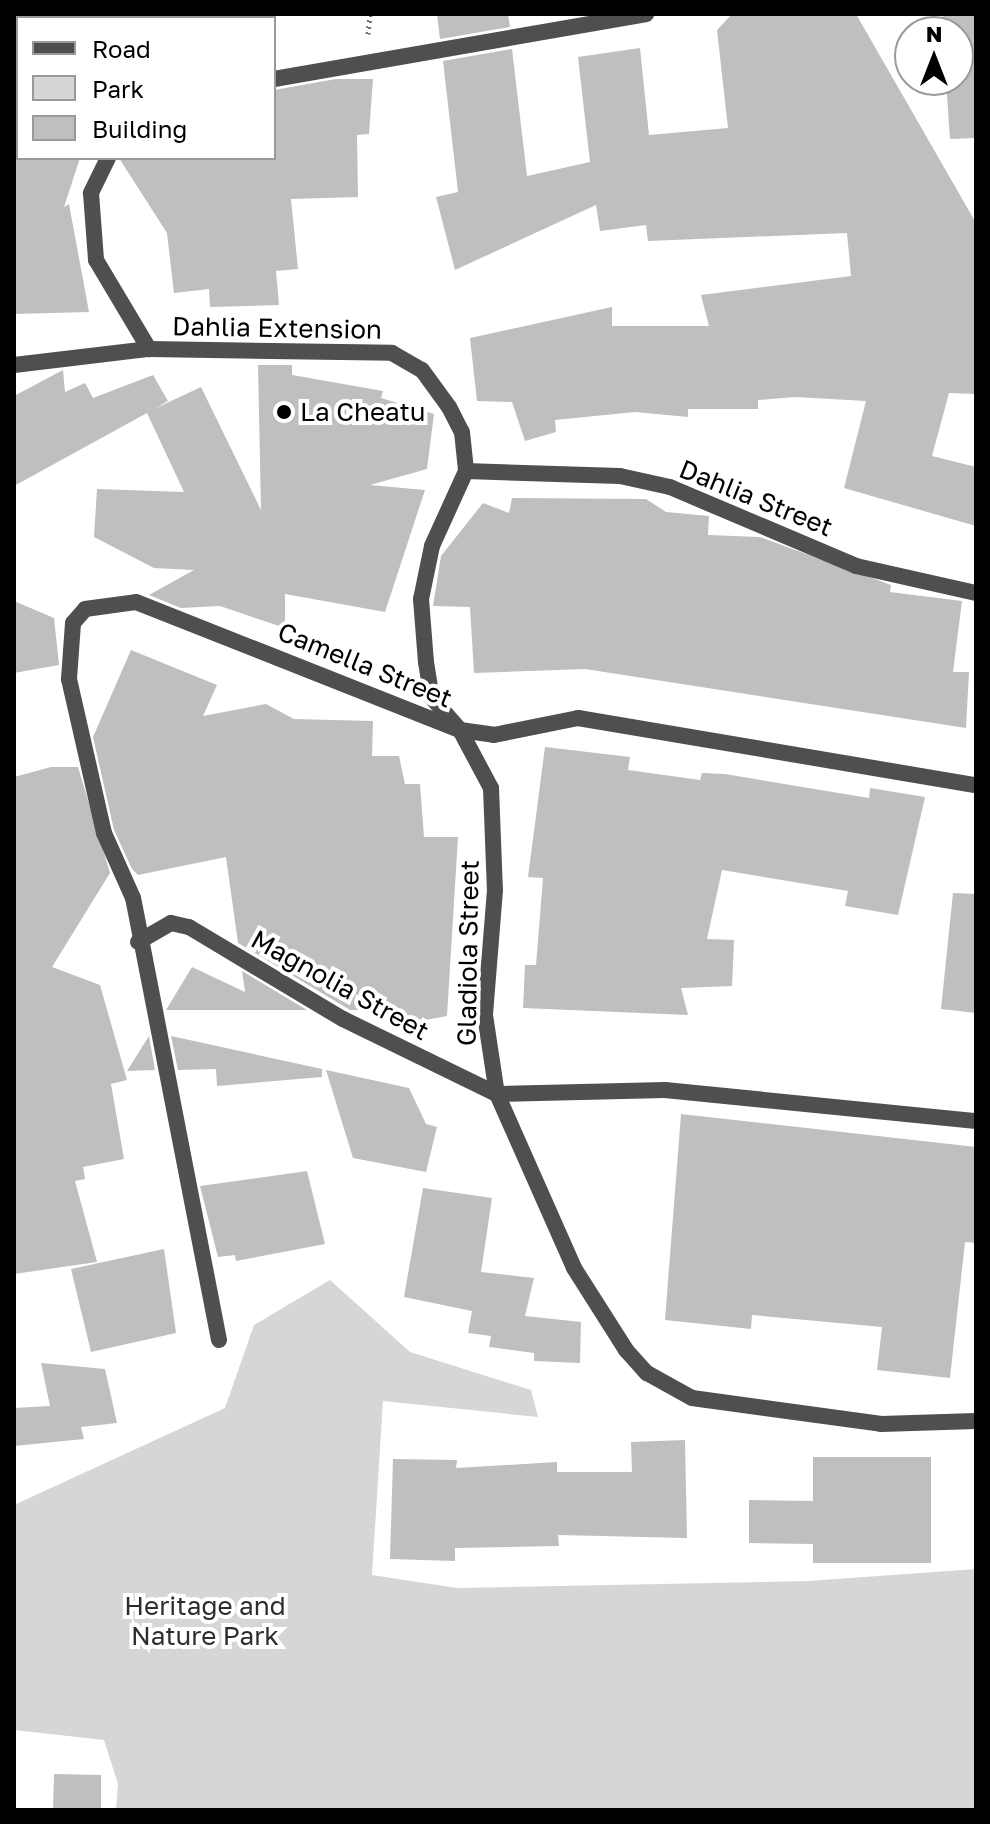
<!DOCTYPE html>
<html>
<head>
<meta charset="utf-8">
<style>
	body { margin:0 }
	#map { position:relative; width:990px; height:1824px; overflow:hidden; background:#fff; font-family:"Golos Text",sans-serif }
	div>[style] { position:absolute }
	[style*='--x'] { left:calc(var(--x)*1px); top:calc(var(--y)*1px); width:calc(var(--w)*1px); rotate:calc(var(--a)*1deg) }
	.green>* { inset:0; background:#d6d6d6 }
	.building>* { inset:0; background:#bfbfbf }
	.path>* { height:5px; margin-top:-2.5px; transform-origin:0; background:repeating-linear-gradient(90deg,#717171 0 2px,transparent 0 6px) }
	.street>* { height:16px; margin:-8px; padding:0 8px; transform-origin:8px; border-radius:8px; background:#4f4f4f }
	.dots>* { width:22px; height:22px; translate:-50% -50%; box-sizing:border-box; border:4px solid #fff; border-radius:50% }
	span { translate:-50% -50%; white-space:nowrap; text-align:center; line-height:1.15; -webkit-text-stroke:8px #fff; paint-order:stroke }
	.street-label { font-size:26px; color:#000 }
	.poi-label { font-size:26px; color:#000 }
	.left { translate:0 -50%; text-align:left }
	.park-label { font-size:26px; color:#2d2d2d }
	.frame { position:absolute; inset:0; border:16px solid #000; pointer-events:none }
	.legend { position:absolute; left:16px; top:16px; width:260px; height:144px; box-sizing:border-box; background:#fff; border:2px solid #999; margin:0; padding:10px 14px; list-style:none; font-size:24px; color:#000 }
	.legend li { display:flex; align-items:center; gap:16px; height:40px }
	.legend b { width:40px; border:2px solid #999 }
	.north { position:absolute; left:894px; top:16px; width:80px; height:80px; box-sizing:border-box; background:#fff; border:2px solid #999; border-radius:50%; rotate:0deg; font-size:22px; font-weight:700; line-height:32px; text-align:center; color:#000 }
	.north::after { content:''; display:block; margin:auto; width:28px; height:36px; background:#000; clip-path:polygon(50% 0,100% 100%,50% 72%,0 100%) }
</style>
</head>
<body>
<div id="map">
	<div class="green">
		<div style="clip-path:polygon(330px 1280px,410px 1352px,531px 1390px,538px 1417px,383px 1401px,372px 1575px,457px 1588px,808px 1581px,976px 1569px,976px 1810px,116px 1810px,118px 1784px,104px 1740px,14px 1730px,14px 1505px,225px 1408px,254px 1325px)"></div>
	</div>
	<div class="building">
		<div style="clip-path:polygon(437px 14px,508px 14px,510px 27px,440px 39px)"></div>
		<div style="clip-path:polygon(732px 14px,856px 14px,976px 223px,976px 394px,949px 393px,932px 456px,976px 467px,976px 526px,844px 488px,866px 401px,795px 397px,758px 400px,758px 409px,688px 409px,688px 417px,635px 412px,555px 420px,556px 432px,525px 441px,512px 402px,477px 401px,470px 338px,612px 307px,612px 326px,709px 326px,701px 295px,851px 276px,847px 233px,648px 241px,646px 225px,600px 231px,596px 205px,455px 270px,436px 197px,458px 192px,443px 61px,512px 49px,527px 176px,590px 162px,578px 57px,640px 48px,649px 135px,728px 128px,717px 30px)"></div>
		<div style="clip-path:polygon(943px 14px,976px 14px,976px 138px,950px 139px,946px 80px,958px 80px,958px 32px,944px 32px)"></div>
		<div style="clip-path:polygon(336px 79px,373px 79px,369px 134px,357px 135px,358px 197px,291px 199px,298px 269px,276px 271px,279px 305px,210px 307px,209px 289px,174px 293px,167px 233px,119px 158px,274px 158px,274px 90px)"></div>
		<div style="clip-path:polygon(14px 158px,80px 158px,64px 207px,69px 204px,89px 312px,14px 314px)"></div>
		<div style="clip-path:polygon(258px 365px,292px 365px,292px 375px,383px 391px,381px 398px,434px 414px,427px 469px,370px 485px,425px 490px,385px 612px,285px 594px,285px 628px,220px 606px,181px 608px,149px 595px,194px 570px,154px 568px,94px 537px,97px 489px,184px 492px,147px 413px,14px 486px,14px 396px,63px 370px,65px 392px,85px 383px,93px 398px,153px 375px,168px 401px,154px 409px,201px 387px,261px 510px)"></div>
		<div style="clip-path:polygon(512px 498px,646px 499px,666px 512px,709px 516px,708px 535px,760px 537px,891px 585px,890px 592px,962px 601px,953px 672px,969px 672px,966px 728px,585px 669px,474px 673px,470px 607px,433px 606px,441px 556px,483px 503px,509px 513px)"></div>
		<div style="clip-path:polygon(14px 601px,54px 618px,59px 665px,14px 673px)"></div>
		<div style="clip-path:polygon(131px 650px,217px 685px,203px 716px,266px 704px,294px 719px,373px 721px,372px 756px,399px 756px,405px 784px,420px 784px,424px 837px,458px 837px,447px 1016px,388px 1027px,386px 1010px,350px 1010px,238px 943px,226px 857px,138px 875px,132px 869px,114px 830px,93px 737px)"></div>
		<div style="clip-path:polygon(545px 747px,630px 757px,628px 770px,700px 780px,702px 773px,725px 774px,869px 798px,870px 788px,925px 797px,898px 915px,845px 906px,848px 891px,722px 870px,707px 939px,734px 940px,732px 986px,681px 988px,688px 1015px,523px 1008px,525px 965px,536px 965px,543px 878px,528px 877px)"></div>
		<div style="clip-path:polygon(51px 767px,78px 767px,110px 873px,52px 967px,100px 985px,127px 1080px,111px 1084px,124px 1159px,83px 1167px,85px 1179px,75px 1181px,97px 1262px,14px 1274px,14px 777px)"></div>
		<div style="clip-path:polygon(953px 893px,976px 894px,976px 1013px,941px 1009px)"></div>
		<div style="clip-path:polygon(192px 967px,245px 992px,242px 971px,307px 1010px,166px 1010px)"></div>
		<div style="clip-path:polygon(149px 1036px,155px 1070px,127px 1071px)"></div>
		<div style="clip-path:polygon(171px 1036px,322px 1069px,322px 1077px,217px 1086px,216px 1069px,178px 1070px)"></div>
		<div style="clip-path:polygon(326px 1070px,409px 1088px,426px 1124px,437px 1127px,426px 1172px,353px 1158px)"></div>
		<div style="clip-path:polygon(681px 1114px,976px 1147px,976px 1243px,965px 1242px,950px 1378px,877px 1370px,882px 1327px,752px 1315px,751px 1329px,665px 1320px)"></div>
		<div style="clip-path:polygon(307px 1171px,325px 1244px,236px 1261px,235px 1255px,218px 1257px,200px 1186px)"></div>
		<div style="clip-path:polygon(423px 1188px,492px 1198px,481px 1272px,534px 1278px,525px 1316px,581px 1322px,580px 1363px,534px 1361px,534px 1353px,489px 1347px,491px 1336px,468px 1333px,472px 1311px,404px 1297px)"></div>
		<div style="clip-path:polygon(164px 1249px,176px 1333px,91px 1352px,71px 1269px)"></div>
		<div style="clip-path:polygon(41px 1363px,105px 1369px,117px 1423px,81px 1427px,84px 1439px,14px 1446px,14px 1408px,50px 1406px)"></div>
		<div style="clip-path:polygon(685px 1440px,687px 1538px,558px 1535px,559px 1546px,455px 1548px,455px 1561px,390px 1559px,393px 1459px,457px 1460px,456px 1468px,557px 1462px,557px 1472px,632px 1472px,631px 1442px)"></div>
		<div style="clip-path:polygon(813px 1457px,931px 1457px,931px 1563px,813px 1563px,813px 1544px,749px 1543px,749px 1500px,813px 1501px)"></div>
		<div style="clip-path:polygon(54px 1774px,101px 1775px,101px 1810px,53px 1810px)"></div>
	</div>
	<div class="path">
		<div style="--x:368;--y:34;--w:20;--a:-84"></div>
		<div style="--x:14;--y:98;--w:4;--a:-14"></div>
	</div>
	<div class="street">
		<div style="--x:204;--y:14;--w:4;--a:90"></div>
		<div style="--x:274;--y:79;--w:378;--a:-9.9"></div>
		<div style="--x:108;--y:158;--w:39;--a:116"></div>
		<div style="--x:91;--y:193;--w:67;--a:85.7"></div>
		<div style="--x:96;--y:260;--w:104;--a:59.2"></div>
		<div style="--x:14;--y:365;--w:136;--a:-6.8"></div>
		<div style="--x:149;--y:349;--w:243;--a:0.9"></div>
		<div style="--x:392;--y:353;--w:34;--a:30"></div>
		<div style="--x:422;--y:370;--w:46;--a:53.9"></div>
		<div style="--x:449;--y:407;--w:28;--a:63"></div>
		<div style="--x:462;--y:432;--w:39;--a:84"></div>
		<div style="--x:466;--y:471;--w:82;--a:114.4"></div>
		<div style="--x:432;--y:546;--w:54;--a:101.7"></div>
		<div style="--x:421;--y:599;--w:63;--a:85.5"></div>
		<div style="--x:426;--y:662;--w:36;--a:81"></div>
		<div style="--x:432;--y:698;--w:43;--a:48.8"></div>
		<div style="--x:460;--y:730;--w:66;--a:61.9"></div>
		<div style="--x:491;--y:788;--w:102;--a:87.8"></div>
		<div style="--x:495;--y:890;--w:125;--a:94.6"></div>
		<div style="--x:485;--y:1015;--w:80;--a:81.4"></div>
		<div style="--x:497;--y:1094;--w:190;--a:66.1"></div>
		<div style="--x:574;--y:1268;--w:97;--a:57.6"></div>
		<div style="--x:626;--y:1350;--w:31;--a:48"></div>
		<div style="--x:647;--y:1373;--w:51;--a:29.1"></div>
		<div style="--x:692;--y:1398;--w:191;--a:7.8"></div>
		<div style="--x:881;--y:1424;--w:95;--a:-1.8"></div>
		<div style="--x:466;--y:471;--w:154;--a:1.9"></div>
		<div style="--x:620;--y:476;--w:51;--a:12.4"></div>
		<div style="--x:670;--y:487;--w:202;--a:23"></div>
		<div style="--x:856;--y:566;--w:123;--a:12.7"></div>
		<div style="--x:138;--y:942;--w:38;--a:-30"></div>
		<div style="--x:171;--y:923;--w:18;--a:13"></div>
		<div style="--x:189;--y:927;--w:179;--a:30.9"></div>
		<div style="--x:343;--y:1019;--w:171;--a:26"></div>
		<div style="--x:497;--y:1094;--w:168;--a:-1.4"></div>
		<div style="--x:665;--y:1090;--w:313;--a:5.7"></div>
		<div style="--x:219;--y:1340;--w:450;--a:-101"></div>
		<div style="--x:133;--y:898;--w:71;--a:-114"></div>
		<div style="--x:104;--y:833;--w:158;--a:-102.8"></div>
		<div style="--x:69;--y:679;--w:56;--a:-85.9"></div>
		<div style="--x:73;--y:623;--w:18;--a:-49"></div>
		<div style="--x:85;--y:609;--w:51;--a:-7.8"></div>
		<div style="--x:136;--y:602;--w:348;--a:21.6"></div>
		<div style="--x:460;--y:730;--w:34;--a:8"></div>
		<div style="--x:494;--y:735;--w:86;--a:-11.4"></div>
		<div style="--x:578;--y:718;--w:404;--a:9.6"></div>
	</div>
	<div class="dots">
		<div style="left:284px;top:412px;background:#000"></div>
	</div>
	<div class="street-label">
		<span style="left:277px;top:328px;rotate:1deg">Dahlia Extension</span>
		<span style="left:756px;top:498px;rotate:22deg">Dahlia Street</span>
		<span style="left:365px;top:665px;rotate:22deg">Camella Street</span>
		<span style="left:468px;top:953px;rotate:-89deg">Gladiola Street</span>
		<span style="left:340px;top:985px;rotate:29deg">Magnolia Street</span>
	</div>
	<div class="poi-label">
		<span class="left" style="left:300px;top:412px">La Cheatu</span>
	</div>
	<div class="park-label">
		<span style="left:205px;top:1621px">Heritage and<br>Nature Park</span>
	</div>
	<div class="frame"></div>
	<ul class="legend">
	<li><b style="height:10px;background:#4f4f4f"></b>Road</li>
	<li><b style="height:22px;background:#d6d6d6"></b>Park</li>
	<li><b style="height:22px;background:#bfbfbf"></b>Building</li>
	</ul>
	<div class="north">N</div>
</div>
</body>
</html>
